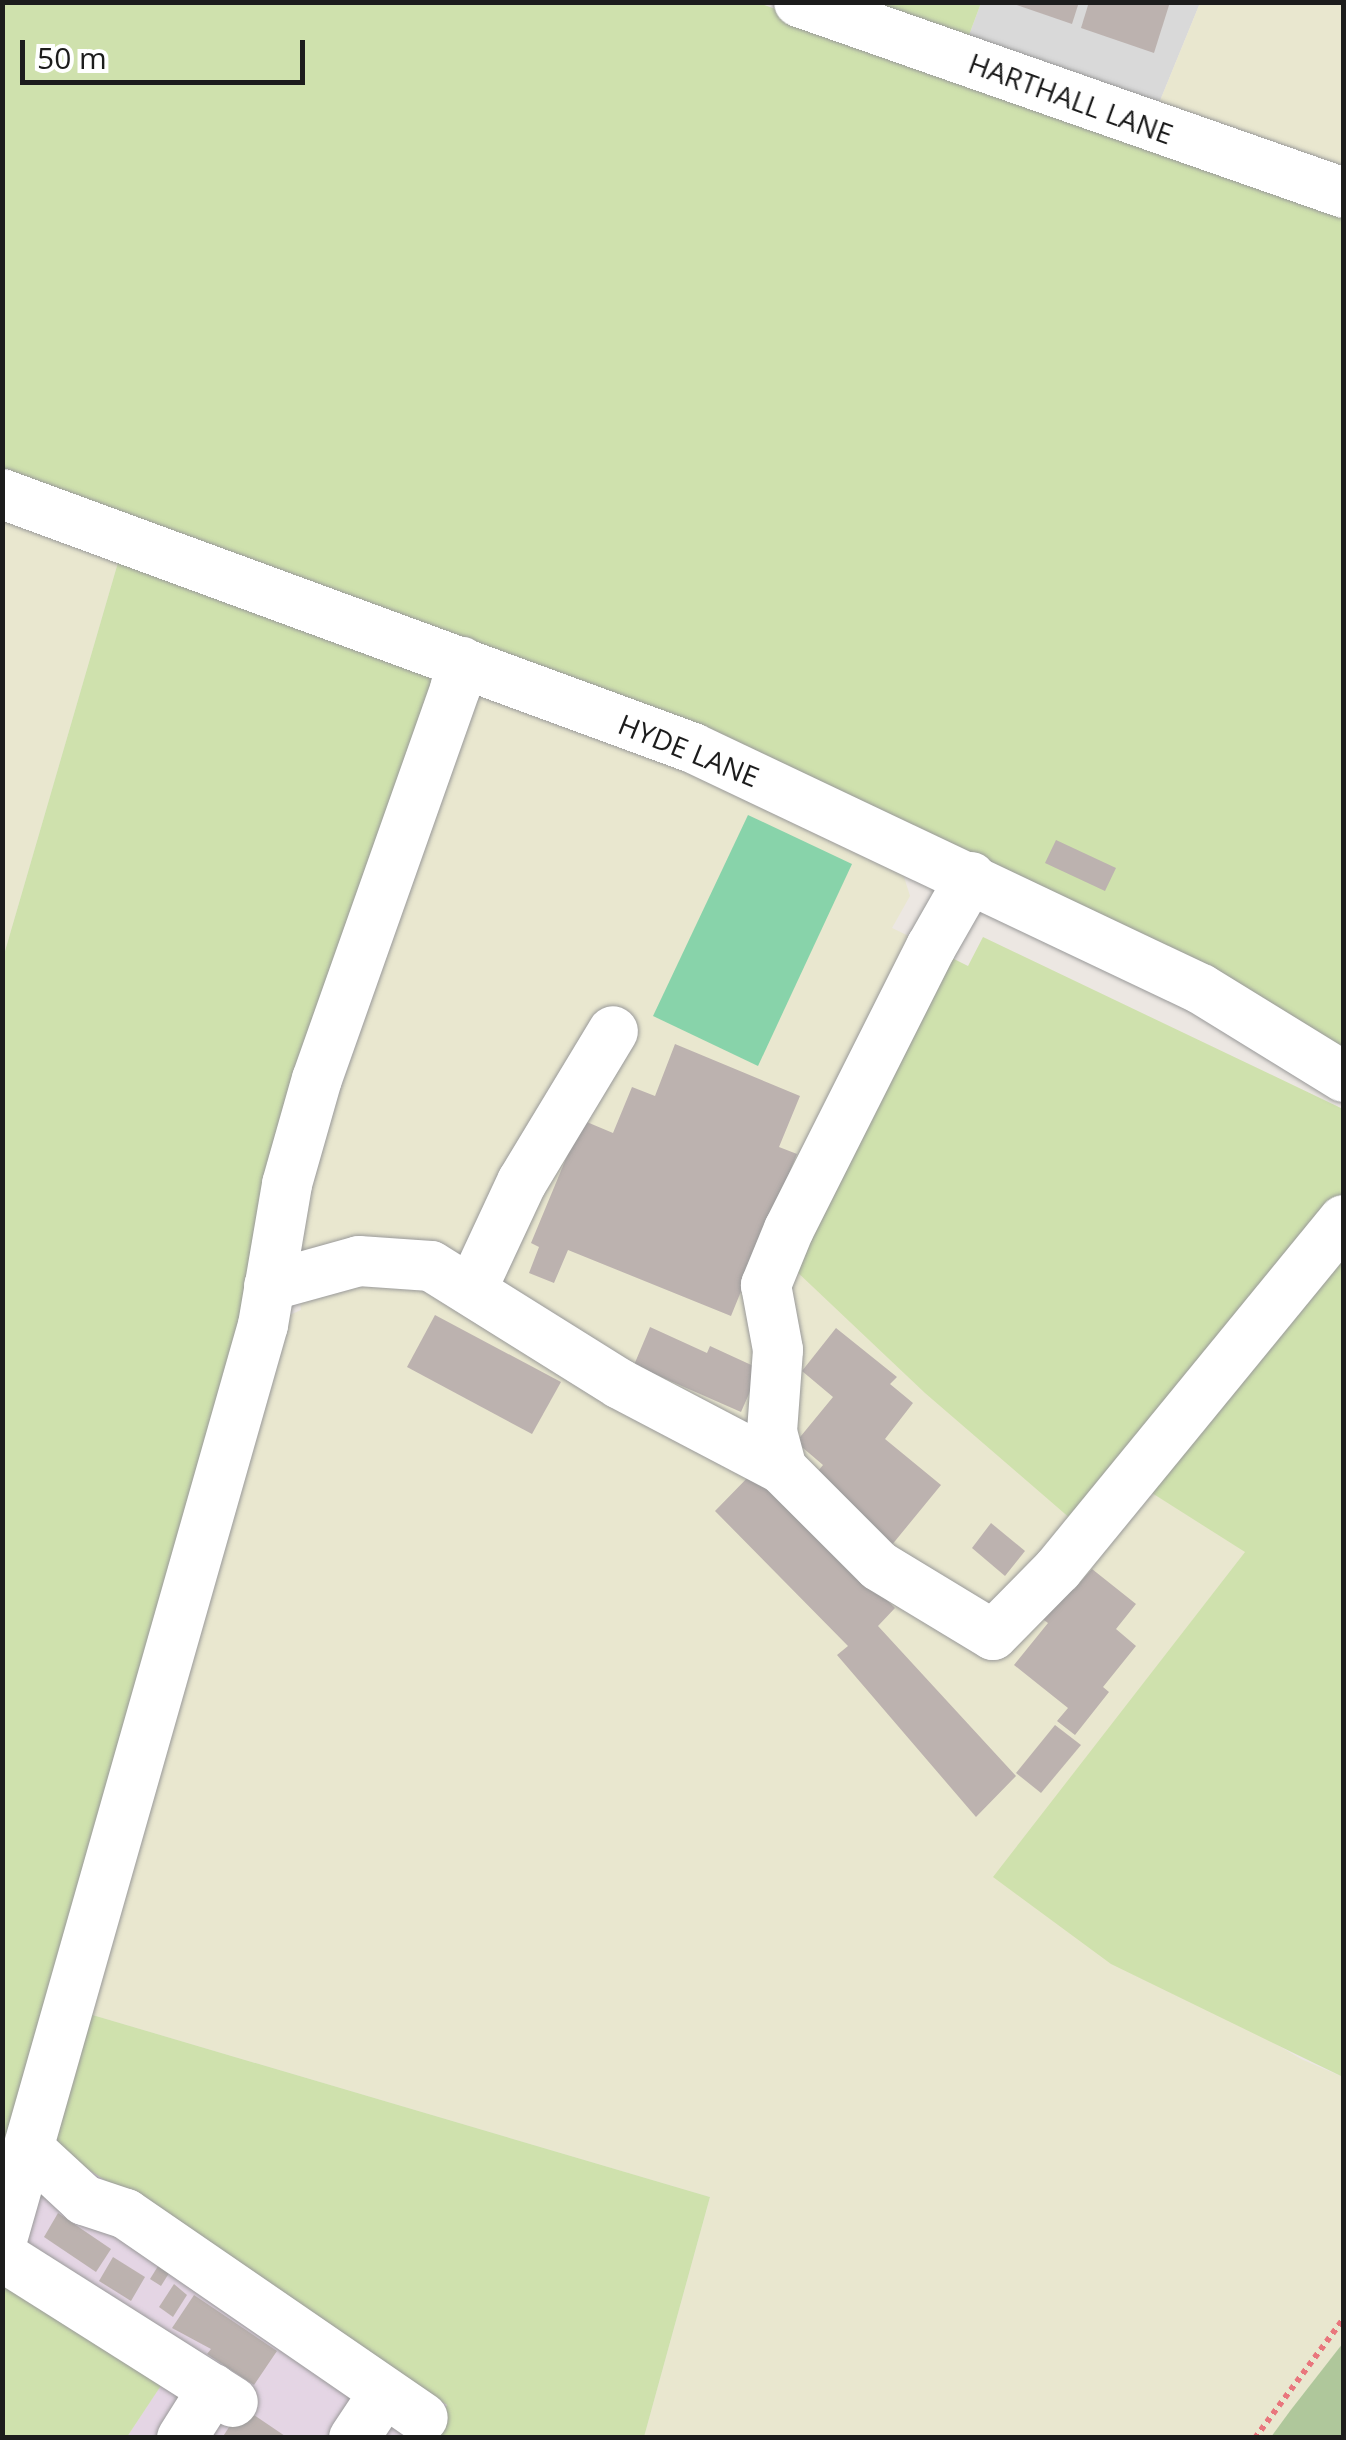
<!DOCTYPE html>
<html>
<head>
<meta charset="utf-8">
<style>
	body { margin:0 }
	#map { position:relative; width:1346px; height:2440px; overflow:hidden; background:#ece7e2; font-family:"Open Sans",sans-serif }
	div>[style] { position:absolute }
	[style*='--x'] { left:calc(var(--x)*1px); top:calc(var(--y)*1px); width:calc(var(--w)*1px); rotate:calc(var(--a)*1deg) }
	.residential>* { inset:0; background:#d9d9d9 }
	.industrial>* { inset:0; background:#e4d5e4 }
	.farmland>* { inset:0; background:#e9e7cf }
	.grass>* { inset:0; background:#cfe1ad }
	.forest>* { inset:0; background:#afc79b }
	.pitch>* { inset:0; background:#88d3aa }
	.building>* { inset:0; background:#bcb2af }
	.path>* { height:6px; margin-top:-3px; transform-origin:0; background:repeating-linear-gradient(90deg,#e9767d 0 5px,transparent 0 10px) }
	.roads { filter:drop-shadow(0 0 2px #999) drop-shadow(0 0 2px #999) }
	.minor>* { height:50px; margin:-25px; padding:0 25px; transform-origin:25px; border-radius:25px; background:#fff }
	span { translate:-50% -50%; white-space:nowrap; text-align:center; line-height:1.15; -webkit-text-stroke:8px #fff; paint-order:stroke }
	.street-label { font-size:28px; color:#1c1c1c }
	.frame { position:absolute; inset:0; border:5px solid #1c1c1c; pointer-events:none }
	.scale { position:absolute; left:20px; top:40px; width:285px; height:45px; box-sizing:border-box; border:5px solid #1c1c1c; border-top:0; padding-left:12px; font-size:30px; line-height:35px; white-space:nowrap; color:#1c1c1c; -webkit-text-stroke:8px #fff; paint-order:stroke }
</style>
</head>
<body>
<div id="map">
	<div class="residential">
		<div style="clip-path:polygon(981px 3px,1200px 3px,1155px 113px,966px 43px)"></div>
	</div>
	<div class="industrial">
		<div style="clip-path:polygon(39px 2137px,448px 2406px,427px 2437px,127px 2437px,166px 2377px,3px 2272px)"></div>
	</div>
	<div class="farmland">
		<div style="clip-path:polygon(1200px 3px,1343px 3px,1343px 166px,1155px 113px)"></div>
		<div style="clip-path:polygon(3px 516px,119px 559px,3px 958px)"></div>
		<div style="clip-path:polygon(480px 689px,736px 787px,900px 864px,910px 896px,892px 928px,917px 940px,1144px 1488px,1246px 1551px,994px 1877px,1301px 2059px,1343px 2077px,1343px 2343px,1271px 2437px,644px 2437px,710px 2197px,79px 2011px,272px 1323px,301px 1310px,296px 1255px,320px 1148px)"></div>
	</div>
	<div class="grass">
		<div style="clip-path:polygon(2px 3px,758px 3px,1343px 203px,1343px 1050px,3px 470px)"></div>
		<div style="clip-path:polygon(848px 3px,981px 3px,966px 43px)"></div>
		<div style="clip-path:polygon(119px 559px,445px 682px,254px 1283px,3px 2188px,3px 958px)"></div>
		<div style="clip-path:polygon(983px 937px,1343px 1109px,1343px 1193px,1079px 1526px,925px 1393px,794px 1269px,946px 955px,968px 966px)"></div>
		<div style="clip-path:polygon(1343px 1241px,1343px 2077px,1111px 1964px,993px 1877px,1245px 1552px,1144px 1488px)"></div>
		<div style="clip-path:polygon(79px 2011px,710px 2197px,644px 2437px,427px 2437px,447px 2405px,39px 2137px)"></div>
		<div style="clip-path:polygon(2px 2272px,166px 2378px,127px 2437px,3px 2437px)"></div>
	</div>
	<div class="forest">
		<div style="clip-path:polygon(1343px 2343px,1343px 2437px,1271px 2437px,1290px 2411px)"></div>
	</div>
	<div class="pitch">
		<div style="clip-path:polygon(748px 815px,852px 864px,758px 1066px,653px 1016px)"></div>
	</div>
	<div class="building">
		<div style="clip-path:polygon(1008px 2px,1079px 2px,1072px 24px)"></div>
		<div style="clip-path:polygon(1089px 2px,1170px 2px,1154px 53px,1081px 28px)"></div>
		<div style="clip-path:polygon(1056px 840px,1116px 868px,1105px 891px,1045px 863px)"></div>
		<div style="clip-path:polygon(675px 1044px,800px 1096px,779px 1147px,797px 1154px,731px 1316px,568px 1250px,554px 1283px,529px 1273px,539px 1247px,531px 1243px,582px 1120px,613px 1133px,632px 1087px,655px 1096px)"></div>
		<div style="clip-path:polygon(435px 1315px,561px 1382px,532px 1434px,407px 1367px)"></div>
		<div style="clip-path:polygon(650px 1327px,707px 1353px,710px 1346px,760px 1369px,741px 1412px,634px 1365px)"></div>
		<div style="clip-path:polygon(836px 1328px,897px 1377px,890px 1384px,913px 1403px,885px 1439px,941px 1485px,891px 1546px,810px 1481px,823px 1465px,796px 1442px,833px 1397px,802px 1371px)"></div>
		<div style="clip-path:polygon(754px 1471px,895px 1608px,878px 1626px,1016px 1776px,976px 1817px,837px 1655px,848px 1646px,715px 1511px)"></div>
		<div style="clip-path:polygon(991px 1523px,1025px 1551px,1005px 1576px,972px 1548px)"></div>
		<div style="clip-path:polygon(1092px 1569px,1136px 1604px,1116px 1629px,1136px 1646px,1103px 1687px,1109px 1692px,1075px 1735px,1057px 1721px,1068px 1708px,1014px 1665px,1048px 1623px,1037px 1615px,1066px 1579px,1076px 1587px)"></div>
		<div style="clip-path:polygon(1055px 1725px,1081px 1745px,1041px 1793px,1016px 1773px)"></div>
		<div style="clip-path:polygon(58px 2213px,111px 2249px,96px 2272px,44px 2237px)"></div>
		<div style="clip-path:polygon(113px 2257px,145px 2277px,131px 2301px,99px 2281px)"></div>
		<div style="clip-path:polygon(160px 2263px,171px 2270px,161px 2286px,150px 2279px)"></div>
		<div style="clip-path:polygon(174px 2284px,187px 2295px,173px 2317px,159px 2307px)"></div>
		<div style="clip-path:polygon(194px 2295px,277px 2351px,254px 2385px,207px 2354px,211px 2349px,172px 2328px)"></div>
		<div style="clip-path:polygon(242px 2407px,288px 2438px,222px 2438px)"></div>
	</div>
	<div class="path">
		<div style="--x:1255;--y:2438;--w:149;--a:-53.4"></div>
	</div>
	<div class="roads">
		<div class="minor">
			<div style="--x:799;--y:2;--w:577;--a:19.31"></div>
			<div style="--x:2;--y:494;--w:736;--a:20.18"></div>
			<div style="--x:693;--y:748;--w:562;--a:25.38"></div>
			<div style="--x:1201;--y:989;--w:168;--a:31.6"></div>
			<div style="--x:971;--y:877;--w:81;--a:119.7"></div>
			<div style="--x:931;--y:947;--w:316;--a:116.7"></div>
			<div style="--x:789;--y:1229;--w:61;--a:112.3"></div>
			<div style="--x:766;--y:1285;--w:66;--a:79.5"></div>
			<div style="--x:778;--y:1350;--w:82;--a:94.2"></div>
			<div style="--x:772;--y:1432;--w:38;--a:75"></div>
			<div style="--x:782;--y:1469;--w:137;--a:45"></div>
			<div style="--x:879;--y:1566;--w:133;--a:31.2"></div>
			<div style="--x:993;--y:1635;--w:93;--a:-45.4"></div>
			<div style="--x:1058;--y:1569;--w:451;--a:-50.7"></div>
			<div style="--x:269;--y:1286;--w:93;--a:-15.5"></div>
			<div style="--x:359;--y:1261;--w:72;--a:4"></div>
			<div style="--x:431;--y:1266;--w:223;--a:32"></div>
			<div style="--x:620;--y:1384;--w:183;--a:27.7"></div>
			<div style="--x:472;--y:1289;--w:118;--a:-65"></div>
			<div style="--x:522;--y:1182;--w:176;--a:-58.9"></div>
			<div style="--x:29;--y:2149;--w:75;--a:42.8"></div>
			<div style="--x:84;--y:2200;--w:44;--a:18.4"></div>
			<div style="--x:126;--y:2214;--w:360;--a:34.5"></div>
			<div style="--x:2;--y:2240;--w:951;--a:-74.08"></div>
			<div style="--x:263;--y:1325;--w:143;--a:-80.3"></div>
			<div style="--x:287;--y:1184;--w:109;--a:-74.1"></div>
			<div style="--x:317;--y:1079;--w:414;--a:-70.5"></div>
			<div style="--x:455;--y:689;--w:28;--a:-77"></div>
			<div style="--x:2;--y:2256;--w:273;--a:32.3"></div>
			<div style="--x:182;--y:2438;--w:58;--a:-57.7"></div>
			<div style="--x:354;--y:2438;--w:54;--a:-56.3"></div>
		</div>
	</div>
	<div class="street-label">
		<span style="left:1071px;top:98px;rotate:20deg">HARTHALL LANE</span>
		<span style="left:689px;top:750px;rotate:22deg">HYDE LANE</span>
	</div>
	<div class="frame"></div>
	<div class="scale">50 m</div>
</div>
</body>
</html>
